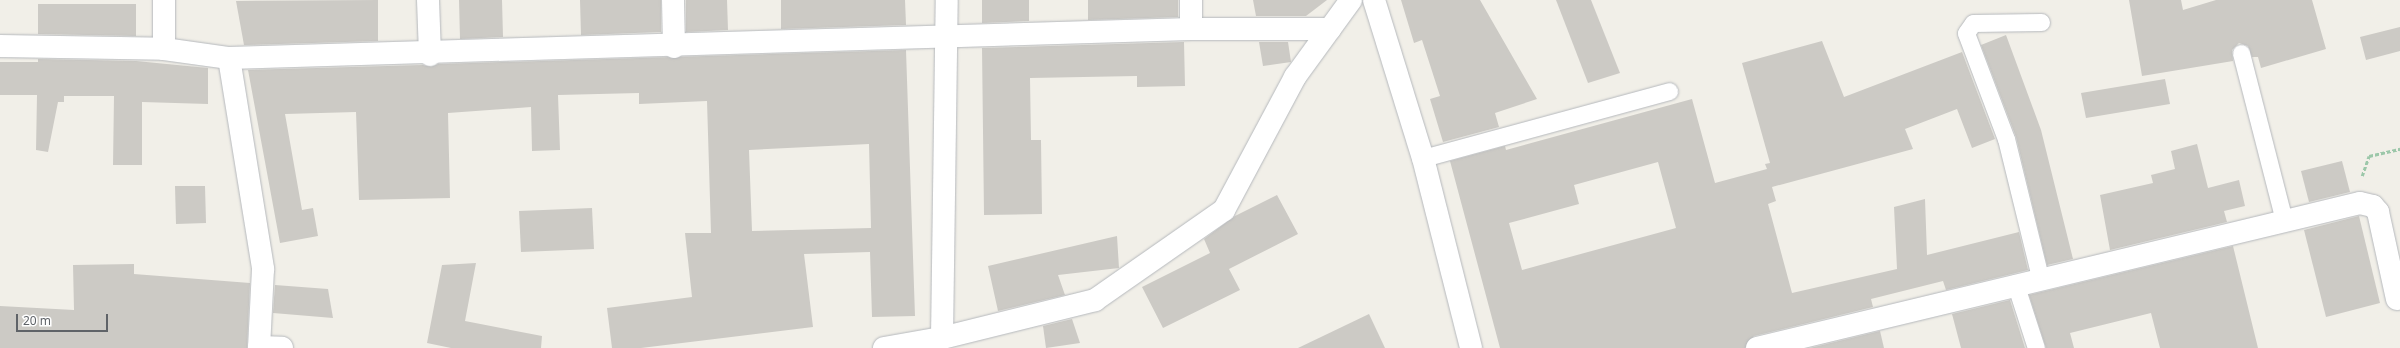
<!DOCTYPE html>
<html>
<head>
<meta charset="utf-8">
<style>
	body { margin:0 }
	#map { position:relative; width:2400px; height:348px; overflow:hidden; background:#f1efe8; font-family:"Noto Sans",sans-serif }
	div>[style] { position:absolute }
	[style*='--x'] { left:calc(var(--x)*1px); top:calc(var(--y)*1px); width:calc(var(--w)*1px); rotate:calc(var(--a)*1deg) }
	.building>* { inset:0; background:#cccac5 }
	.path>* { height:2.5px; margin-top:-1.25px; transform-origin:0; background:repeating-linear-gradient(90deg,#9cc7a9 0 4px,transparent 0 6px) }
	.roads { filter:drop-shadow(0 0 1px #b5b8bc) drop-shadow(0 0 1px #b5b8bc) }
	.service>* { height:17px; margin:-8.5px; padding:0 8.5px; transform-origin:8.5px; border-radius:8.5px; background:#fff }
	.minor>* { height:22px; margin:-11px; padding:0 11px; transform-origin:11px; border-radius:11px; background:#fff }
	span { translate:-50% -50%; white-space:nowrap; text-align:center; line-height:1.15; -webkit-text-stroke:4px #fff; paint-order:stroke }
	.scale { position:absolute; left:16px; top:314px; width:92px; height:18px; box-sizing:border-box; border:2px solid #5f6368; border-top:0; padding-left:5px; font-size:12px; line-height:14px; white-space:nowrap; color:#5f6368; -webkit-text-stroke:3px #fff; paint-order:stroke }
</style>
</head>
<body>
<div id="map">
	<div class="building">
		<div style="clip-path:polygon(378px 0,378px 41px,244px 45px,236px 1px)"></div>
		<div style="clip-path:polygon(459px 0,502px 0,503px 37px,460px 39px)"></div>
		<div style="clip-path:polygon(580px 0,661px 0,661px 32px,581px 35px)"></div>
		<div style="clip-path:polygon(686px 0,727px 0,728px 30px,686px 32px)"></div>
		<div style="clip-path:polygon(781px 0,905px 0,906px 25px,781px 29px)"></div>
		<div style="clip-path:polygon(982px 0,1029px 0,1029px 21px,982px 23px)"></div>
		<div style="clip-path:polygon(1088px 0,1178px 0,1178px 17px,1088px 20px)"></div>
		<div style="clip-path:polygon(1253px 0,1327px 0,1306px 16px,1256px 16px)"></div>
		<div style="clip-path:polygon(1401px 0,1480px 0,1537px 99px,1495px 113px,1499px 127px,1443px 142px,1430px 99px,1440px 96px,1422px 40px,1414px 43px)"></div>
		<div style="clip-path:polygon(1556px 0,1591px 0,1620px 73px,1588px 83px)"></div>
		<div style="clip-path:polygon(2129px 0,2181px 0,2183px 10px,2216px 0,2312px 0,2326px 49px,2261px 68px,2258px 57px,2252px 57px,2248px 46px,2239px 43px,2232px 50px,2233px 61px,2142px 76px)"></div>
		<div style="clip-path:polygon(38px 4px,136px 4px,136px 36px,38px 34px)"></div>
		<div style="clip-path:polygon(2400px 27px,2400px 51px,2366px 60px,2360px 37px)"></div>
		<div style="clip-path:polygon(2006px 35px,2041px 130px,2073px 259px,2047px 265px,2016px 137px,1981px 45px)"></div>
		<div style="clip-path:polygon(evenodd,1822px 41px,1844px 97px,1962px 52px,1995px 139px,1972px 148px,1957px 109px,1905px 129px,1913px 149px,1772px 187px,1776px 201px,1768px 204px,1792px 293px,1897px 269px,1894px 207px,1925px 199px,1927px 255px,2019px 232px,2028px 270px,1946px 290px,1943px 281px,1871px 299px,1873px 307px,1754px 336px,1745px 348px,1500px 348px,1450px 161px,1505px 146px,1506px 150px,1692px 99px,1715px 183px,1767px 169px,1765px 164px,1770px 163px,1742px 63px,1822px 41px,1658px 162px,1676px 228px,1522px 270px,1509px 223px,1579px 204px,1574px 185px,1658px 162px)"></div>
		<div style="clip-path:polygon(1184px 42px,1185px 86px,1137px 87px,1137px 76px,1030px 78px,1031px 140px,1041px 140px,1042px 214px,984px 215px,982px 48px)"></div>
		<div style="clip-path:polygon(1259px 42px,1288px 42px,1291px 62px,1263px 66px)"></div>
		<div style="clip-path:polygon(evenodd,906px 50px,915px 316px,872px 317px,870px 252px,804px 254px,813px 327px,641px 348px,612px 348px,607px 308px,692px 297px,685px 233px,711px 233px,707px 101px,639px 104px,639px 93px,558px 95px,560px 150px,532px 151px,531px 107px,448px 113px,450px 198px,359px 200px,356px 112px,285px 114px,302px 210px,313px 208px,318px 236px,280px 243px,248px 70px,423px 65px,431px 67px,438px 64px,906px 50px,869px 144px,871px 228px,752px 231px,749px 150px,869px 144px)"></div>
		<div style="clip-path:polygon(38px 59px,136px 61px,208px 68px,208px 104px,142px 102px,142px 165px,113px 165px,114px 96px,64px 96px,64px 102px,58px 102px,48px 152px,36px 150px,37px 95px,0 95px,0 62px,38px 62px)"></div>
		<div style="clip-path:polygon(2165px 79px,2170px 104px,2086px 118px,2081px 93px)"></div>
		<div style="clip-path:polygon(2197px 144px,2208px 188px,2239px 180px,2245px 206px,2224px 211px,2227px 222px,2110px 250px,2100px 195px,2153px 183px,2151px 175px,2175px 169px,2171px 151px)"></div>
		<div style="clip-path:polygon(2342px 161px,2350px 192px,2309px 202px,2301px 171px)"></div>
		<div style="clip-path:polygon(175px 186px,205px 186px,206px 223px,176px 224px)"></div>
		<div style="clip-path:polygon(1277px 195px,1298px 234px,1229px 269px,1240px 290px,1163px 328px,1142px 287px,1210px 253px,1204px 239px,1235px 216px)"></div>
		<div style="clip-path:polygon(592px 208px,594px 249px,521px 252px,519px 211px)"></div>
		<div style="clip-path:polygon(2359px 216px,2380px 303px,2326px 317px,2304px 230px)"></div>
		<div style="clip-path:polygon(1117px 236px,1119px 268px,1058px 275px,1065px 295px,998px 311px,988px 266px)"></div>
		<div style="clip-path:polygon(2233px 246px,2258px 348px,2160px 348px,2151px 313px,2070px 333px,2074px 348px,2046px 348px,2029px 295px)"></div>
		<div style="clip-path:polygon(476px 263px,465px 321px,542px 336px,541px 348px,451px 348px,427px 343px,442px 265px)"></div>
		<div style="clip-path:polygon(134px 264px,134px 274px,250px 283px,247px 348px,0 348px,0 306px,74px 310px,73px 265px)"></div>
		<div style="clip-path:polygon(275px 285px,328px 289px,333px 318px,273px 313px)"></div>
		<div style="clip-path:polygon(2010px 300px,2025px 348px,1961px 348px,1952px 314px)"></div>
		<div style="clip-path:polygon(1369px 314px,1385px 348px,1298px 348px)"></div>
		<div style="clip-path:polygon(1072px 319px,1080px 343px,1046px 348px,1043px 326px)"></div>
		<div style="clip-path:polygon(1880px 331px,1884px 348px,1810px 348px)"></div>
	</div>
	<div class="path">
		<div style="--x:2362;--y:176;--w:21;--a:-71"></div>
		<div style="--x:2369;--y:156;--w:32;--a:-13"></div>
	</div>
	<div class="roads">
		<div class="service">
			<div style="--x:2241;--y:53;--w:172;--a:75.6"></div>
			<div style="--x:1423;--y:158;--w:255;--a:-15.2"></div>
			<div style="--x:2040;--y:277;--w:142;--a:-103.8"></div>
			<div style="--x:2006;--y:139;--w:113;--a:-110.7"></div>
			<div style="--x:1966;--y:33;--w:12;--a:-55"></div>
			<div style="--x:1973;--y:23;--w:68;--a:-0.8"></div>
			<div style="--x:2015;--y:283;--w:68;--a:72.1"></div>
		</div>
		<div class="minor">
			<div style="--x:428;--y:0;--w:55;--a:87.9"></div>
			<div style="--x:673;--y:0;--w:47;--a:88.8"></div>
			<div style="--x:1191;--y:0;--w:29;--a:90"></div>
			<div style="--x:1374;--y:0;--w:165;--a:72.8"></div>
			<div style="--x:1423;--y:158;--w:196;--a:75.8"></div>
			<div style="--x:0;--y:46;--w:164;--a:1"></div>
			<div style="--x:164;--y:49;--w:66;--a:7.9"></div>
			<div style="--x:229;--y:58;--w:962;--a:-1.73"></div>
			<div style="--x:1191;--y:29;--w:139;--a:0"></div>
			<div style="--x:164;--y:49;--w:49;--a:-90"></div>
			<div style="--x:229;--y:58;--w:214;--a:80.8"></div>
			<div style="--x:263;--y:269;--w:79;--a:92.9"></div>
			<div style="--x:942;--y:338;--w:338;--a:-89.2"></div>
			<div style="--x:259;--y:347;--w:23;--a:2"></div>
			<div style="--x:884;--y:348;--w:59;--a:-9.8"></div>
			<div style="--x:942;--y:338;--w:158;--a:-13.9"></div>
			<div style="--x:1095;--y:300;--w:157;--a:-34.9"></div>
			<div style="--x:1224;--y:210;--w:151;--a:-61.9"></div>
			<div style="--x:1295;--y:77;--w:95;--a:-54"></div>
			<div style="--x:1757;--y:348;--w:620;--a:-13.52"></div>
			<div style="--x:2360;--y:203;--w:13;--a:13"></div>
			<div style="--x:2373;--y:206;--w:8;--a:50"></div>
			<div style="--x:2378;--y:212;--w:89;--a:77.7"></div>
		</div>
	</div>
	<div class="scale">20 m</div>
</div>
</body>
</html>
